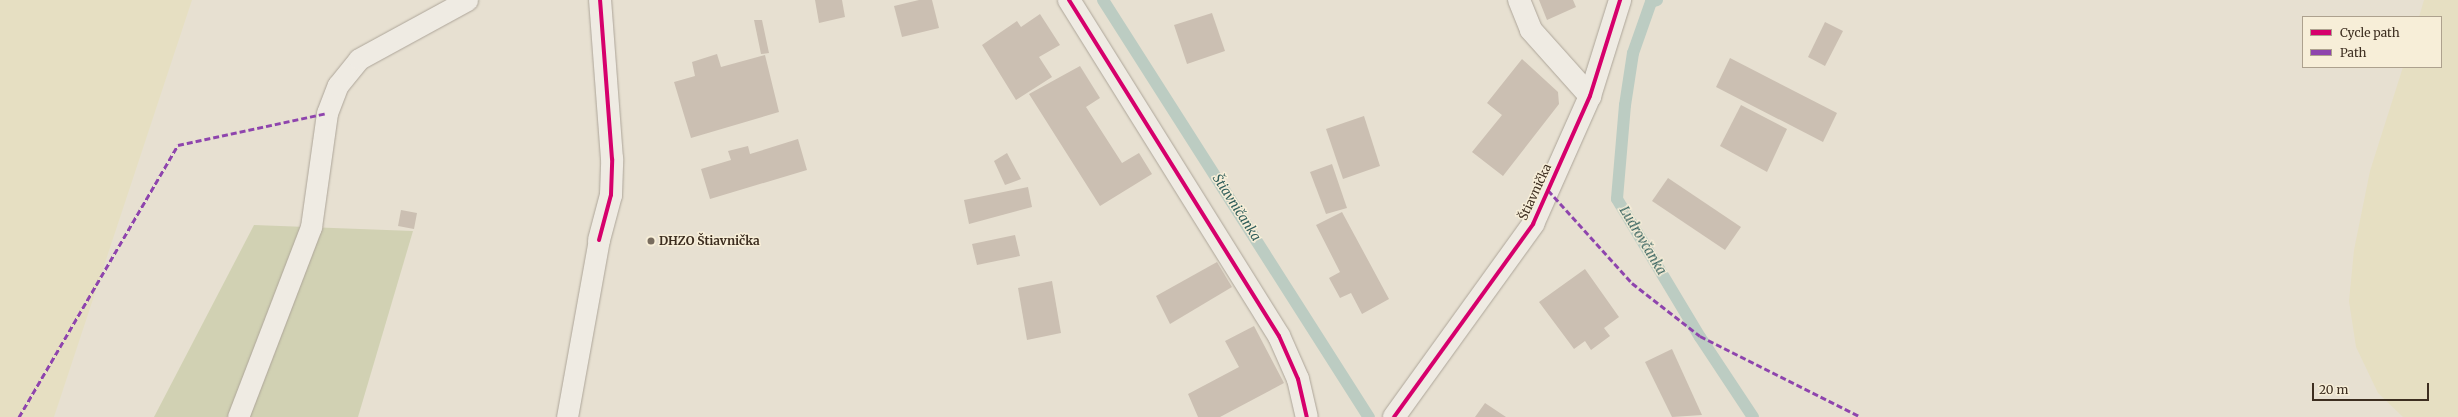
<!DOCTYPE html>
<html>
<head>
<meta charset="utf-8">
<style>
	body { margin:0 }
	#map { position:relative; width:2458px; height:417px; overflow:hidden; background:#e7e0d1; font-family:Merriweather,serif }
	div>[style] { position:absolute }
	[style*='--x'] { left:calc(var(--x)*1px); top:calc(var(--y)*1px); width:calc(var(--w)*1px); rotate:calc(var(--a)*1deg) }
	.farmland>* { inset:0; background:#e6dfc2 }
	.cemetery>* { inset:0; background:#d1d1b3 }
	.stream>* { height:12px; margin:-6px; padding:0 6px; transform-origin:6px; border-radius:6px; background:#bcccc2 }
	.building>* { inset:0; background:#cbbfb2 }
	.roads { filter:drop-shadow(0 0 1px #ada599) drop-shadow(0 0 1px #ada599) }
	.lane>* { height:21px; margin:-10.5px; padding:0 10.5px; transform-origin:10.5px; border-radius:10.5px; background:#efebe3 }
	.street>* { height:22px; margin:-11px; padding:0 11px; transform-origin:11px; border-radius:11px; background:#efebe3 }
	.secondary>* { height:22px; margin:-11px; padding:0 11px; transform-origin:11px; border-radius:11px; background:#efebe3 }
	.quiet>* { height:3px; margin-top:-1.5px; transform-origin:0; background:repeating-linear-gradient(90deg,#8e44ad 0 6px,transparent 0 9px) }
	.cycleway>* { height:4px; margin:-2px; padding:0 2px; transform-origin:2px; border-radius:2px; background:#d6006c }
	.dots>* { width:11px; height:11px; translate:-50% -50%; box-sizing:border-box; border:2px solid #f7eed8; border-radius:50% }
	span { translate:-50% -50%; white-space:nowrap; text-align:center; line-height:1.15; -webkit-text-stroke:3px #f7eed8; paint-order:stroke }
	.street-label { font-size:12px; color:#3d2e20 }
	.poi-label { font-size:12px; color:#3d2e20; font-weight:700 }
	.left { translate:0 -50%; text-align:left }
	.water-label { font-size:13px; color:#2f5d5a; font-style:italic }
	.legend { position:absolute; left:2302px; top:16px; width:140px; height:52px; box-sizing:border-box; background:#f7eed8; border:1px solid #ada18e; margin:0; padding:5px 7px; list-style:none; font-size:12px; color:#3d2e20 }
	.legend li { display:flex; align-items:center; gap:8px; height:20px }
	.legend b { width:20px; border:1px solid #ada18e }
	.scale { position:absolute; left:2312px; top:383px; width:117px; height:18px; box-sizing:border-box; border:2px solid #3d2e20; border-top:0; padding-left:5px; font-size:12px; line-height:14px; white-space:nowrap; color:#3d2e20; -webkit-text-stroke:3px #f7eed8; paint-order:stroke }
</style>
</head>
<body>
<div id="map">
	<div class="farmland">
		<div style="clip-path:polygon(0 0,192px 0,54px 417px,0 417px)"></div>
		<div style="clip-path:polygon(2424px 0,2458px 0,2458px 417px,2403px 417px,2378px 393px,2356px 347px,2349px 301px,2354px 250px,2370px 171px,2403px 67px,2441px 67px,2441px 17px,2419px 17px)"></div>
	</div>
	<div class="cemetery">
		<div style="clip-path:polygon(254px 225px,413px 231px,358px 417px,154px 417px)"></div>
	</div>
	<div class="stream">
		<div style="--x:1103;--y:0;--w:495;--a:57.5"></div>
		<div style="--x:1657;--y:0;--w:6;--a:162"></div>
		<div style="--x:1651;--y:2;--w:54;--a:109.4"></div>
		<div style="--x:1633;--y:53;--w:53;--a:98.7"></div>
		<div style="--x:1625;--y:105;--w:94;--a:94.9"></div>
		<div style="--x:1617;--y:199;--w:161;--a:59"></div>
		<div style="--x:1700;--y:337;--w:96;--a:56.5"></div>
	</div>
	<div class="building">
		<div style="clip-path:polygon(815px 0,842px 0,845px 17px,819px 23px)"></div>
		<div style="clip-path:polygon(919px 0,932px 0,939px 28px,902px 37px,894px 6px)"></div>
		<div style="clip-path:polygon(1539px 0,1573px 0,1576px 7px,1547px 20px)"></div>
		<div style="clip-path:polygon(1212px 13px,1225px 51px,1187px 64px,1174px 25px)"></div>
		<div style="clip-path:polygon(1040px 14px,1060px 45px,1039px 57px,1052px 77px,1016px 100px,982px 45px,1017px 21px,1021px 27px)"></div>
		<div style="clip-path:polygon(754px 20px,762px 20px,769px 53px,761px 54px)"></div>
		<div style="clip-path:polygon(1825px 22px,1843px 31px,1825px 66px,1808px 57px)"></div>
		<div style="clip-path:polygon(717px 54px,721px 67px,765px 55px,779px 112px,691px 138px,674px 82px,695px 76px,692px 62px)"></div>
		<div style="clip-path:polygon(1730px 58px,1837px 113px,1823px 142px,1716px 87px)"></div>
		<div style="clip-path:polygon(1522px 59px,1558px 92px,1559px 104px,1503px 176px,1472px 152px,1502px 115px,1487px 103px)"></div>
		<div style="clip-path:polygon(1080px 66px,1100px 98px,1086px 107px,1122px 163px,1139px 153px,1152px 174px,1100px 206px,1029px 94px)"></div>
		<div style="clip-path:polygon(1741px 105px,1787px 129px,1767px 172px,1720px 146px)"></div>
		<div style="clip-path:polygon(1364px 116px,1380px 166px,1343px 179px,1326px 129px)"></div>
		<div style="clip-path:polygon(798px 139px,807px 170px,710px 199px,701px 169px,731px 160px,728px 151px,748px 146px,750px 154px)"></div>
		<div style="clip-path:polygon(1007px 153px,1021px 179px,1005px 185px,994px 161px)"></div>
		<div style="clip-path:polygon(1332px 164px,1347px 208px,1326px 214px,1310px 172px)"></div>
		<div style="clip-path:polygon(1668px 178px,1741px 227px,1725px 250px,1652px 201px)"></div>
		<div style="clip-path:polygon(1028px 187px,1032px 207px,969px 224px,964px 200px)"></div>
		<div style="clip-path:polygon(401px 210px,417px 213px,414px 229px,398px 226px)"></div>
		<div style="clip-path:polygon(1342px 212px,1389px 299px,1362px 314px,1351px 293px,1340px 298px,1329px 278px,1340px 272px,1316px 225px)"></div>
		<div style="clip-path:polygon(1015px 235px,1020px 256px,977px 265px,972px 244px)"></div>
		<div style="clip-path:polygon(1217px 262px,1232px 287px,1170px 324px,1156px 296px)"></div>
		<div style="clip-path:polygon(1585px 269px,1619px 317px,1604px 328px,1610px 336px,1591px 350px,1585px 341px,1574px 349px,1539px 302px)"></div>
		<div style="clip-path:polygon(1052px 281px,1061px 333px,1027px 340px,1018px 288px)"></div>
		<div style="clip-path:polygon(1254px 326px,1284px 383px,1220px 417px,1198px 417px,1188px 394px,1239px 367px,1225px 341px)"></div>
		<div style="clip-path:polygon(1672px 349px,1702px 415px,1672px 417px,1645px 362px)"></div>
		<div style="clip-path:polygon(1485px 403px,1506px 417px,1475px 417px)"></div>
	</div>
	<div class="roads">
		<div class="lane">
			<div style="--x:238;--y:417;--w:204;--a:-69"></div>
			<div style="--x:311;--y:227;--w:115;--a:-82"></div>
			<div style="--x:327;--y:113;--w:30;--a:-69"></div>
			<div style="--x:338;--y:85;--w:33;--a:-51"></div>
			<div style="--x:359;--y:59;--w:123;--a:-28.6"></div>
			<div style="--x:567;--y:417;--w:180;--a:-79.8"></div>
		</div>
		<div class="street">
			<div style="--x:1069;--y:0;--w:396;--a:58"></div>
			<div style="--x:1279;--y:336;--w:47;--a:66.2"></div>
			<div style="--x:1298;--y:379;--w:39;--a:77"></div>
			<div style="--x:1519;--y:0;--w:32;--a:68"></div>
			<div style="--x:1531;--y:30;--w:89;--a:48.2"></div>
			<div style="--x:599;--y:240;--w:47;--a:-75.1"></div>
			<div style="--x:611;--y:195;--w:36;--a:-88"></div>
			<div style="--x:612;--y:159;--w:159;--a:-94.3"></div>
		</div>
		<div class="secondary">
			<div style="--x:1394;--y:417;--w:238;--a:-54.2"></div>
			<div style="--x:1533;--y:224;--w:140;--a:-66"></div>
			<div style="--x:1590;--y:96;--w:101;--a:-72.6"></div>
		</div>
	</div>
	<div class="quiet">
		<div style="--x:1548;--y:190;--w:125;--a:47.9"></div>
		<div style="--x:1632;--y:283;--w:86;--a:37.9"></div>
		<div style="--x:1700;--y:336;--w:180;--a:26.7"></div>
		<div style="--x:19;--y:417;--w:315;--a:-59.7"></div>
		<div style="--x:178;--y:145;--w:152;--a:-12.1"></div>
	</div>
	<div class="cycleway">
		<div style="--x:1069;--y:0;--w:396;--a:58"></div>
		<div style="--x:1279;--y:336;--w:47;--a:66.2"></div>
		<div style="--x:1298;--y:379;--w:39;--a:77"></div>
		<div style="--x:599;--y:240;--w:47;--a:-75.1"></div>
		<div style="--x:611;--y:195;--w:36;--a:-88"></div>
		<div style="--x:612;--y:159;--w:159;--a:-94.3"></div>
		<div style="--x:1394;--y:417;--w:238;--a:-54.2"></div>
		<div style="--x:1533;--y:224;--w:140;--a:-66"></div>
		<div style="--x:1590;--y:96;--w:101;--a:-72.6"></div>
	</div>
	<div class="dots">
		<div style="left:651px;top:241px;background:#786c5e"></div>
	</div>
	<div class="street-label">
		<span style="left:1535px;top:192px;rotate:-65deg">Štiavnička</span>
	</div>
	<div class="poi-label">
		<span class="left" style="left:659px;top:241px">DHZO Štiavnička</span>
	</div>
	<div class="water-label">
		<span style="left:1236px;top:208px;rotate:57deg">Štiavničanka</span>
		<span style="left:1642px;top:241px;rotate:59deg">Ludrovčanka</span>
	</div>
	<ul class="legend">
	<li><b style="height:5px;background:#d6006c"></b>Cycle path</li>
	<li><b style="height:5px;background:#8e44ad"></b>Path</li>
	</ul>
	<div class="scale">20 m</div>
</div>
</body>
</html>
